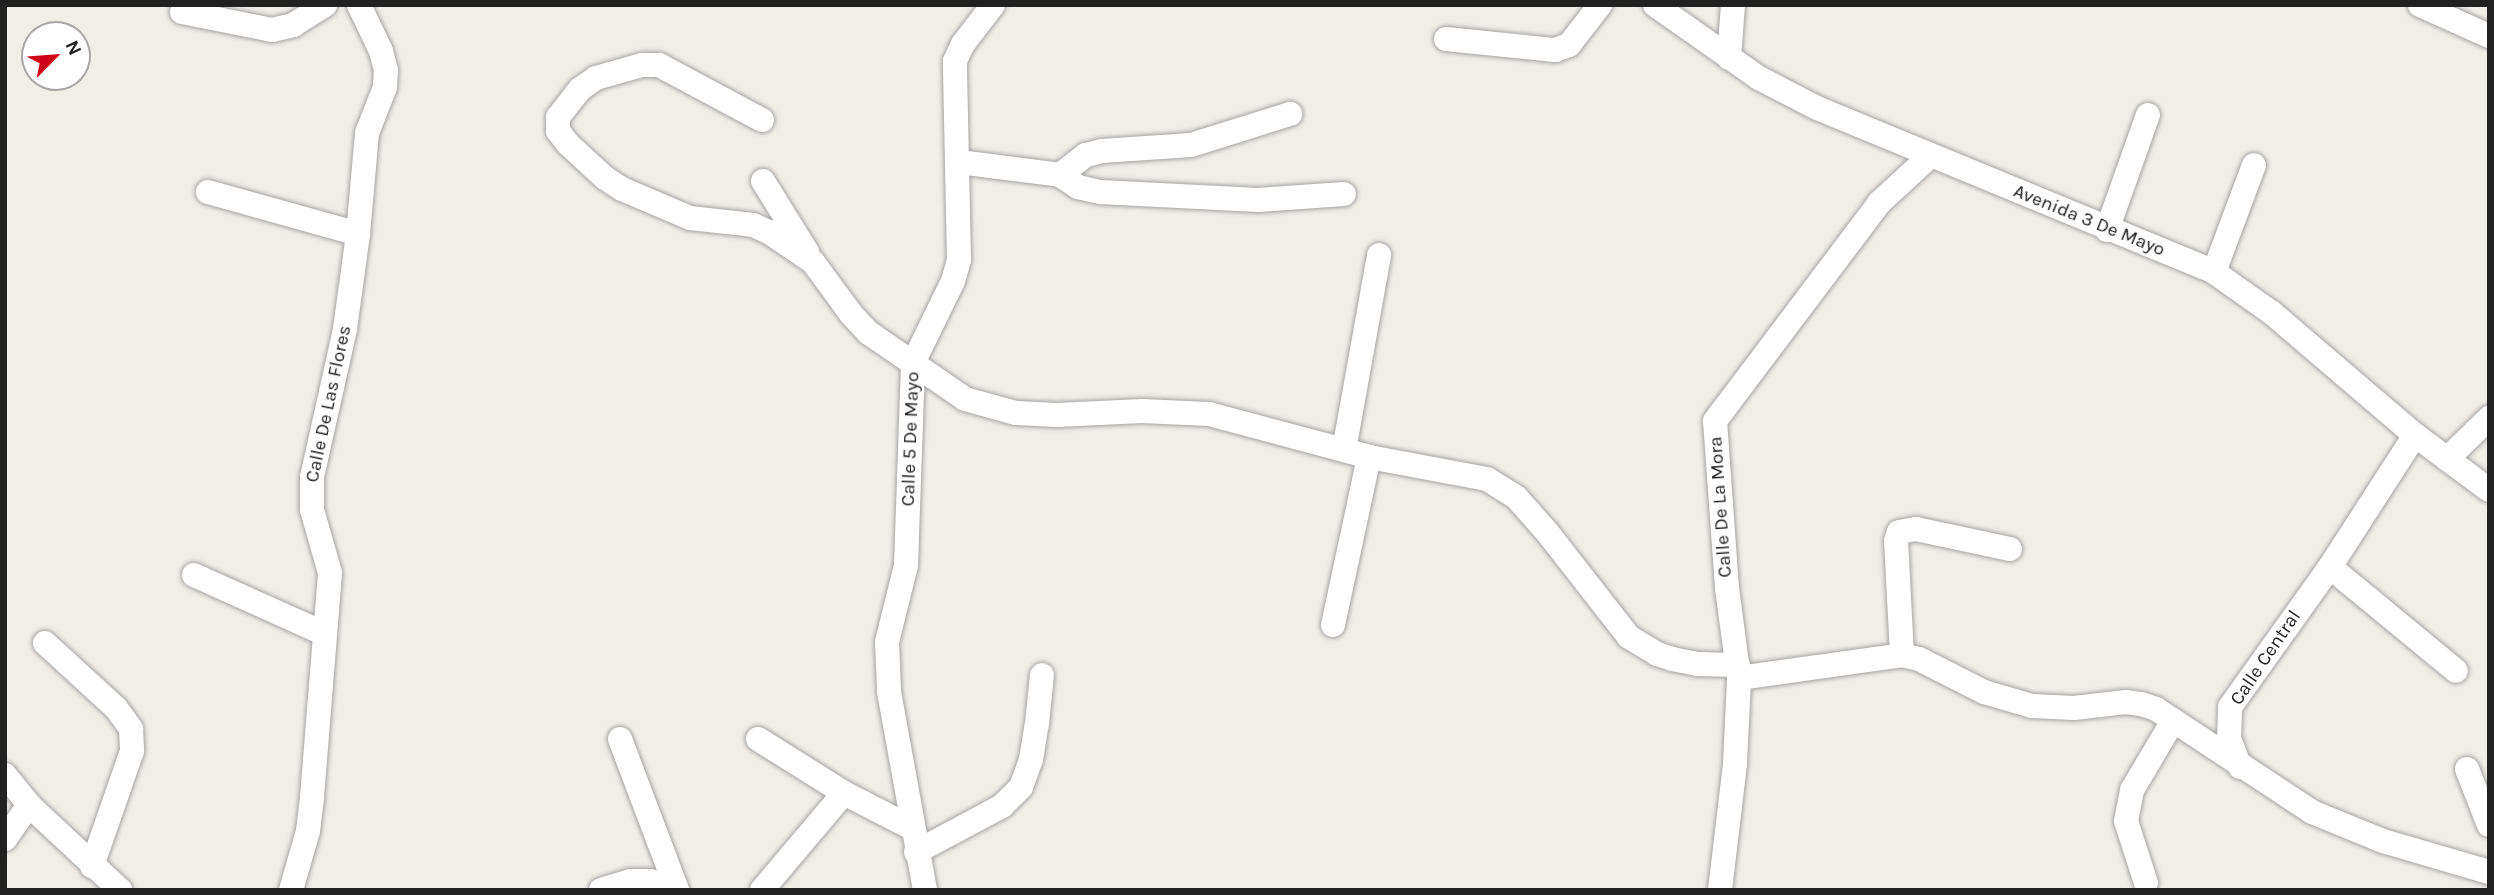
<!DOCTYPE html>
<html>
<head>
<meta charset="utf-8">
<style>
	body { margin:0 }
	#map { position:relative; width:2494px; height:895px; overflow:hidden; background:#f1ede7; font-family:Karla,sans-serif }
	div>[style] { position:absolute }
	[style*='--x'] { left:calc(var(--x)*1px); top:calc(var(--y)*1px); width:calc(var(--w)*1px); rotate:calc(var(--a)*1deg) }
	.roads { filter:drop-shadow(0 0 2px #a5a5a5) drop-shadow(0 0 2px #a5a5a5) }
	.minor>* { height:24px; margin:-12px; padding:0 12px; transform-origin:12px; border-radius:12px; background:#fff }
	span { translate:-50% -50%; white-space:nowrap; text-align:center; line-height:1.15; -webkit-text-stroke:5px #fff; paint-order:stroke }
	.street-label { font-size:19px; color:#212121 }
	.frame { position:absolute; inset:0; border:7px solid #212121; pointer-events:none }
	.north { position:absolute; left:21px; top:21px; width:70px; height:70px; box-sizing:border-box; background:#fff; border:2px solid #a6a6a6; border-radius:50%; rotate:65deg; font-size:19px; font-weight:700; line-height:28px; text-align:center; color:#212121 }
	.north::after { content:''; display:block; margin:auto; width:24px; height:32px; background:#d10019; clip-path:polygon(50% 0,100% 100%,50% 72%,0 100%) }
</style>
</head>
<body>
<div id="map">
	<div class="roads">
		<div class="minor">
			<div style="--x:1655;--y:5;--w:127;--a:35.1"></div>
			<div style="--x:1759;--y:78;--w:65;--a:27.3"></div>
			<div style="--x:1817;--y:108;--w:430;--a:22.4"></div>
			<div style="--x:2214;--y:272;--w:71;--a:35.3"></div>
			<div style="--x:2272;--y:313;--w:188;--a:40.5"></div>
			<div style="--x:2415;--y:435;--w:92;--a:36.6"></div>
			<div style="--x:2420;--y:5;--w:76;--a:24.2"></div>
			<div style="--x:182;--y:12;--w:92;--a:11.3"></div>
			<div style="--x:272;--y:30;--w:22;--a:-13"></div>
			<div style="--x:293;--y:25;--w:38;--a:-32"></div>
			<div style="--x:1446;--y:39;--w:110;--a:5.8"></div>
			<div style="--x:1555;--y:50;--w:15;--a:-20"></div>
			<div style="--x:1569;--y:45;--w:51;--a:-52.2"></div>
			<div style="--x:1729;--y:58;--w:53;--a:-85.7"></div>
			<div style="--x:762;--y:120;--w:117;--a:-151.9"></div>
			<div style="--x:659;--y:65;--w:17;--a:180"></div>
			<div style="--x:642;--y:65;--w:48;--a:164.2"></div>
			<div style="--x:596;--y:78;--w:19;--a:145"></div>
			<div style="--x:580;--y:89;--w:36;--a:128"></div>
			<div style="--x:558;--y:117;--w:14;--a:90"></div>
			<div style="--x:558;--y:131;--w:16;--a:52"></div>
			<div style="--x:568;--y:144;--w:50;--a:42.6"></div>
			<div style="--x:605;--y:178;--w:20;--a:33"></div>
			<div style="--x:622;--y:189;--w:74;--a:23.1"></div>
			<div style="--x:690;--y:218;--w:63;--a:6.3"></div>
			<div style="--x:753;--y:225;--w:17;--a:24"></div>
			<div style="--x:769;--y:232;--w:53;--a:34.3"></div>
			<div style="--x:813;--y:262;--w:64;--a:53.8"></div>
			<div style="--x:851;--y:314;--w:26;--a:47"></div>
			<div style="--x:869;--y:333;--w:116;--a:34.5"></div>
			<div style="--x:965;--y:399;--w:53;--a:15.4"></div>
			<div style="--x:1016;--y:413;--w:41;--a:2.8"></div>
			<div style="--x:1057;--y:415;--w:85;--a:-2.7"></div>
			<div style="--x:1142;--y:411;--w:67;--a:2.6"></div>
			<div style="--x:1209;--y:414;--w:166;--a:15"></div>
			<div style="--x:1369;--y:457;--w:120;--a:10.6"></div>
			<div style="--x:1487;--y:479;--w:34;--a:32"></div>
			<div style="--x:1516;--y:497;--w:47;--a:48.5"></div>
			<div style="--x:1547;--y:532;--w:133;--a:52"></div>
			<div style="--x:1629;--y:637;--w:33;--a:31"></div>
			<div style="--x:1657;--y:654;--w:16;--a:18"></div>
			<div style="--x:1672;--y:659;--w:25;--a:11"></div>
			<div style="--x:1697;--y:664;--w:41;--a:1.4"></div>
			<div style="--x:959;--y:162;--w:102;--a:7.3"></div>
			<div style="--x:1060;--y:175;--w:22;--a:34"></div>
			<div style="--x:1078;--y:187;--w:23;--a:13"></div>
			<div style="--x:1100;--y:192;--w:158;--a:2.9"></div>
			<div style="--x:1258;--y:200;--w:86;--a:-4"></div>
			<div style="--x:1060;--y:175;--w:33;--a:-38"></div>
			<div style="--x:1086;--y:155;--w:16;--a:-14"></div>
			<div style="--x:1102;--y:151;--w:89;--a:-3.9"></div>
			<div style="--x:1191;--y:145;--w:104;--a:-17.4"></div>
			<div style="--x:763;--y:181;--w:84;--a:58.2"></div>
			<div style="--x:208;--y:192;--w:156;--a:15.6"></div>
			<div style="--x:2107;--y:230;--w:122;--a:-70.4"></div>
			<div style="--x:2214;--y:272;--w:114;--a:-69.5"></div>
			<div style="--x:1344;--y:450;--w:198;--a:-79.8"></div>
			<div style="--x:2447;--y:459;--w:59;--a:-44.3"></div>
			<div style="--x:2330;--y:567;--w:163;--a:39.5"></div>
			<div style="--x:194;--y:575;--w:141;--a:24.2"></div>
			<div style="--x:1333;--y:625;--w:172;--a:-77.9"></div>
			<div style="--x:45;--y:643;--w:96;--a:42.5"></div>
			<div style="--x:116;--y:708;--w:26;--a:54"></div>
			<div style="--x:131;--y:729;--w:22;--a:87"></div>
			<div style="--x:132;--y:751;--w:122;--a:109.2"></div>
			<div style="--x:1902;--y:655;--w:114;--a:-93"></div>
			<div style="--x:1896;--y:541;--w:9;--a:-72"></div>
			<div style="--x:1899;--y:532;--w:17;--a:-10"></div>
			<div style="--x:1916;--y:529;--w:96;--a:12"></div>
			<div style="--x:1739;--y:678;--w:165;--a:-8"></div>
			<div style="--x:1902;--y:655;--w:17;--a:13"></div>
			<div style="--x:1919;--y:659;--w:73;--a:26.9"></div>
			<div style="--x:1984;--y:692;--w:50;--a:16.3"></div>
			<div style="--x:2032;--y:706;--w:42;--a:2.7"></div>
			<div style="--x:2074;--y:708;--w:52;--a:-6.6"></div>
			<div style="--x:2126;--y:702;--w:15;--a:8"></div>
			<div style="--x:2141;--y:704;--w:16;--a:18"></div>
			<div style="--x:2156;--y:709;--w:187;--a:33.4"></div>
			<div style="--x:2312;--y:812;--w:77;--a:22.2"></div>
			<div style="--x:2383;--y:841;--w:110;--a:16.3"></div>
			<div style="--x:620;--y:739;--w:161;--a:69.3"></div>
			<div style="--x:758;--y:739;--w:102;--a:32.1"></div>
			<div style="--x:844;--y:793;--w:76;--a:27.2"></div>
			<div style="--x:2240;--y:767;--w:30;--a:-111"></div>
			<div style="--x:2229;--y:739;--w:32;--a:-88"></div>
			<div style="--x:2230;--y:707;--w:172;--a:-54.5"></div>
			<div style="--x:2330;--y:567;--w:157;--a:-57.2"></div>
			<div style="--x:2467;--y:769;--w:60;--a:68.6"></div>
			<div style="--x:5;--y:775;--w:38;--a:51"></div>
			<div style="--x:29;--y:805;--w:125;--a:43"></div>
			<div style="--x:5;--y:839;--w:42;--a:-54.8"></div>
			<div style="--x:916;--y:852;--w:98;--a:-28.1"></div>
			<div style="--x:1002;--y:806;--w:27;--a:-45"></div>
			<div style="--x:1021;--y:787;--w:29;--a:-70"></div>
			<div style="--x:1031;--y:760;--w:36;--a:-81"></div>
			<div style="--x:1037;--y:724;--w:49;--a:-84.2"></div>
			<div style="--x:2146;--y:883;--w:65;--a:-107.9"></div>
			<div style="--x:2126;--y:821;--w:32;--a:-79"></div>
			<div style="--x:2132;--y:790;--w:80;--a:-59.3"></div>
			<div style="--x:291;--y:890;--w:61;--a:-73.9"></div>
			<div style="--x:308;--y:831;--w:34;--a:-83"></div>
			<div style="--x:312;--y:797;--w:225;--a:-85.4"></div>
			<div style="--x:330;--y:573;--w:66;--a:-105.9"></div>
			<div style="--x:312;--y:510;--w:33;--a:-90"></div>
			<div style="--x:312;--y:477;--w:152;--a:-77.4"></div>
			<div style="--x:345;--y:329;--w:96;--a:-82.2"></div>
			<div style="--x:358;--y:234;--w:101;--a:-84.9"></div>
			<div style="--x:367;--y:133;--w:49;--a:-68.6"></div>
			<div style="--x:385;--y:87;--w:17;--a:-87"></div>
			<div style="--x:386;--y:70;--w:20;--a:-105"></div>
			<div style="--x:381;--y:51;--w:51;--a:-115.6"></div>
			<div style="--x:601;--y:890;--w:30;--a:-17"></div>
			<div style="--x:630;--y:881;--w:20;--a:0"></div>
			<div style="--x:650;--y:881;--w:28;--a:18"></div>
			<div style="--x:762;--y:890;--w:127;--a:-49.8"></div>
			<div style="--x:925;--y:890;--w:202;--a:-100.3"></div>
			<div style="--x:889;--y:691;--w:49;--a:-92.3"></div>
			<div style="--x:887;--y:642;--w:79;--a:-76.1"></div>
			<div style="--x:906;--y:565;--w:202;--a:-88"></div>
			<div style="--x:913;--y:363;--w:91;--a:-64"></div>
			<div style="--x:953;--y:281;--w:22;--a:-74"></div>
			<div style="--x:959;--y:260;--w:199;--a:-91.2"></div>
			<div style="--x:955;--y:61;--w:19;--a:-65"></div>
			<div style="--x:963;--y:44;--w:49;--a:-52.4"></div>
			<div style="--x:1720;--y:890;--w:127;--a:-83.2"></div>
			<div style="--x:1735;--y:764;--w:86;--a:-87.3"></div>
			<div style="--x:1739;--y:678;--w:91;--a:-97.6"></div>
			<div style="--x:1727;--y:588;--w:167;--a:-94.1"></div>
			<div style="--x:1715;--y:421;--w:273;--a:-53"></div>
			<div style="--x:1879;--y:203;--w:68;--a:-42.6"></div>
		</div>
	</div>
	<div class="street-label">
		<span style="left:2089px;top:221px;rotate:22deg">Avenida 3 De Mayo</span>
		<span style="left:329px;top:404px;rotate:-78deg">Calle De Las Flores</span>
		<span style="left:911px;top:439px;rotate:-88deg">Calle 5 De Mayo</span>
		<span style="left:1721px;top:507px;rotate:-94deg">Calle De La Mora</span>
		<span style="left:2266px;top:658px;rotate:-56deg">Calle Central</span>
	</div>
	<div class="frame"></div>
	<div class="north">N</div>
</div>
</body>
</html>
